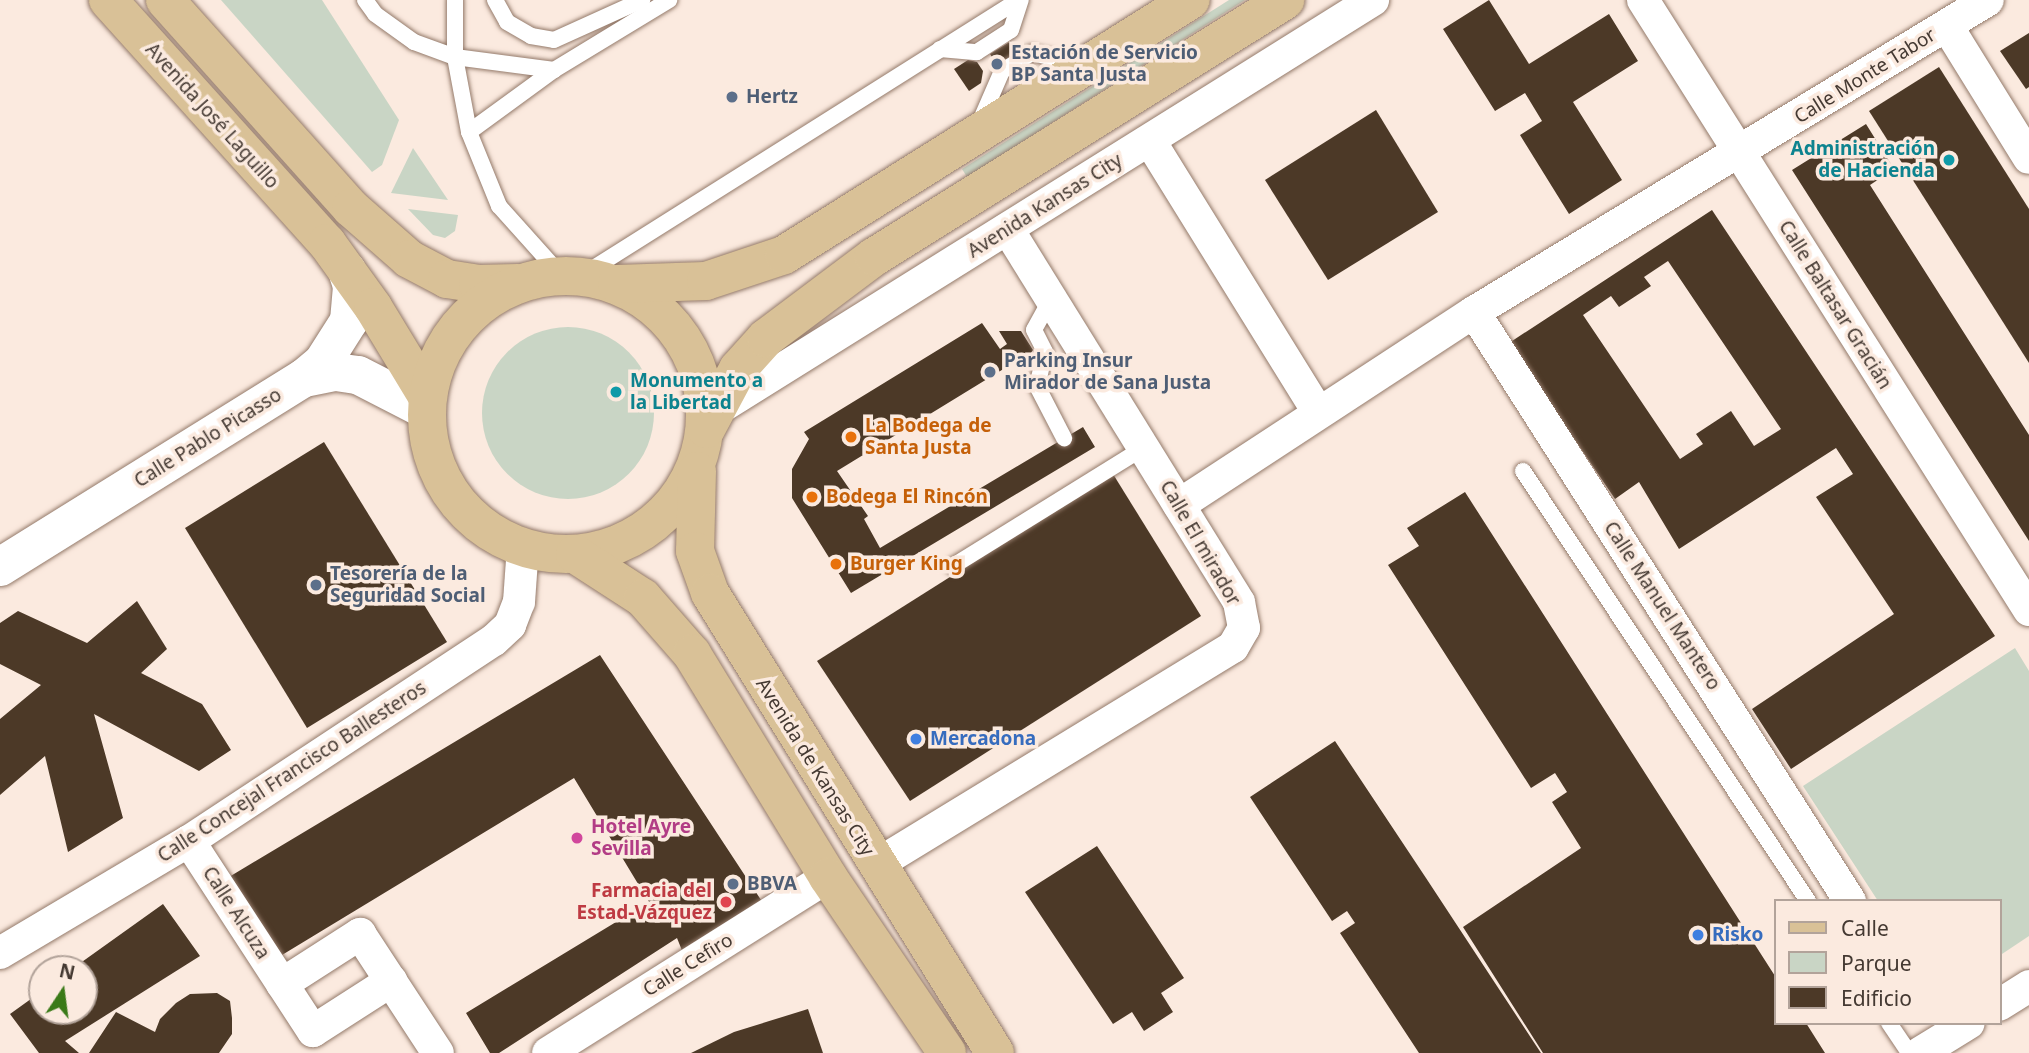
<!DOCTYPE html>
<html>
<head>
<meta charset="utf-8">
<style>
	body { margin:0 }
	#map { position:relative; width:2029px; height:1053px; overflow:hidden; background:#fbeadf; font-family:"Noto Sans",sans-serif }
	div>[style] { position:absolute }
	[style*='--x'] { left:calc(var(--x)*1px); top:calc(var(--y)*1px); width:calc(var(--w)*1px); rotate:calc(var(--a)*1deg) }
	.green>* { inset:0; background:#c9d5c5 }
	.round { border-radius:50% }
	.building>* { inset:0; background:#4c3927 }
	.roads { filter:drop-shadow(0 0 2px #947a6a) drop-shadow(0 0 2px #947a6a) }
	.lane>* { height:16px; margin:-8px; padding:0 8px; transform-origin:8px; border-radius:8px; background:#fff }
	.street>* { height:32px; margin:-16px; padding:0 16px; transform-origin:16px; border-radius:16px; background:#fff }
	.secondary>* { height:38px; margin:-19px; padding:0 19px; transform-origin:19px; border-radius:19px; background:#fff }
	.primary>* { height:38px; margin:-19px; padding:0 19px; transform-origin:19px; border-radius:19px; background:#d9c197 }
	.primary>.ring { margin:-19px; padding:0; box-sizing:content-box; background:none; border:38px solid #d9c197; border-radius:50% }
	.dots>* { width:19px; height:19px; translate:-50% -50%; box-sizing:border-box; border:4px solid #fbeadf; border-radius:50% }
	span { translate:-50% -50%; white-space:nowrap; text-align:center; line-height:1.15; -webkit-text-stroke:7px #fbeadf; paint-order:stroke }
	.service-label { font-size:19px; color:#4e5e75; font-weight:700 }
	.left { translate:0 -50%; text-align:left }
	.street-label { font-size:19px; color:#443932 }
	.culture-label { font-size:19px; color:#0d838f; font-weight:700 }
	.right { translate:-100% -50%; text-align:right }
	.food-label { font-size:19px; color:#c56008; font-weight:700 }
	.shop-label { font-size:19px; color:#366cbe; font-weight:700 }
	.hotel-label { font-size:19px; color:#b23c85; font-weight:700 }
	.health-label { font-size:19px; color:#be3a42; font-weight:700 }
	.legend { position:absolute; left:1774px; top:899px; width:228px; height:126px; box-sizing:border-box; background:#fbeadf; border:2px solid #b2a39a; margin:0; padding:9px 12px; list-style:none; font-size:21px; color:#443932 }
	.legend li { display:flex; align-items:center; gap:14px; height:35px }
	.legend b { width:35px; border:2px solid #b2a39a }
	.north { position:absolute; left:28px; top:955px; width:70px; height:70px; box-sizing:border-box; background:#fbeadf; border:2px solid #b2a39a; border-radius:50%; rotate:13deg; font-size:19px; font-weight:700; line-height:28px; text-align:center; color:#443932 }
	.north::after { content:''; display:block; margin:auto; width:24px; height:32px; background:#3a7a18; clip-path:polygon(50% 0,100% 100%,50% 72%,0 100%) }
</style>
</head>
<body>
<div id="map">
	<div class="green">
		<div style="clip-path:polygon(221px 0,322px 0,399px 120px,382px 165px,372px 172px)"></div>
		<div style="clip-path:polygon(1229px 0,1245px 0,967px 177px,962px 169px)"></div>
		<div style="clip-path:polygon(413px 148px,448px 200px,391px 193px)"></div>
		<div style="clip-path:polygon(408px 209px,458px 215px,455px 231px,445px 238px,433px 235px)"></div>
		<div class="round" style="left:482px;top:327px;width:172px;height:172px"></div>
		<div style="clip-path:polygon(2015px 648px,2029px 671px,2029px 936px,1999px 956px,1999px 901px,1878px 901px,1803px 786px)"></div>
	</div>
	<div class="building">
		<div style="clip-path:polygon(1489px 0,1529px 64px,1609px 14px,1638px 61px,1573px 102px,1622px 180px,1569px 214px,1520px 135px,1542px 121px,1525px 93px,1495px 111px,1443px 29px)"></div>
		<div style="clip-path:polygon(2029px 33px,2029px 87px,2026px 89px,2000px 51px)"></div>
		<div style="clip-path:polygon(1011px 41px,1020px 56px,1000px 69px,990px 54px)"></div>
		<div style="clip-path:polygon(968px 60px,977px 62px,983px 71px,981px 83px,969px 91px,954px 69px)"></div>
		<div style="clip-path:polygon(1939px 67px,2029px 209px,2029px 363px,1869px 111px)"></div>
		<div style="clip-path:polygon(1376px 110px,1438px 212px,1328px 280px,1265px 180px)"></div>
		<div style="clip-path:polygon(1866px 124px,1894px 169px,1870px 185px,2029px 435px,2029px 541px,1792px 170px)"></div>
		<div style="clip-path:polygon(evenodd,1712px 210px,1995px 636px,1791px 769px,1752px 709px,1894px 614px,1816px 497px,1853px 474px,1836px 448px,1679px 549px,1639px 482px,1615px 499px,1509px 343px,1712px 210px,1668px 261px,1781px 429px,1754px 446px,1731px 411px,1696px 434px,1703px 444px,1680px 459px,1583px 315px,1611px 296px,1619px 307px,1651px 286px,1644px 277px,1668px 261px)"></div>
		<div style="clip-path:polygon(982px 323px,1000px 349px,1007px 344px,999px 331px,1021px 331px,1033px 350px,1022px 366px,1014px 354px,1006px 358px,1010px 365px,837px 471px,868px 516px,864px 519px,880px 548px,1083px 427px,1095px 447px,851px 593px,792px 498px,792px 469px,809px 439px,804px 432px)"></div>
		<div style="clip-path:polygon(324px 442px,447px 642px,307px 728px,185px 528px)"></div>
		<div style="clip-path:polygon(1113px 474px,1201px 616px,910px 801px,817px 661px)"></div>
		<div style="clip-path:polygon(1465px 492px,1775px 976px,1775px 1023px,1806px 1023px,1825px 1053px,1543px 1053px,1463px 927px,1581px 848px,1552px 802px,1567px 792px,1555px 773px,1531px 788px,1388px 565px,1419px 546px,1407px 528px)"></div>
		<div style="clip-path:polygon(137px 601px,167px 649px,141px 673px,202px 704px,231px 750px,199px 771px,94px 714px,123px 818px,68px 852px,45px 756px,0 795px,0 719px,41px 685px,0 664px,0 623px,18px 611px,87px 643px)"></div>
		<div style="clip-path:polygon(600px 655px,763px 903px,683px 953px,677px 938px,499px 1053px,490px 1053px,466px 1013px,649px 902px,574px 778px,282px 955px,229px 877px)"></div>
		<div style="clip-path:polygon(1335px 741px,1426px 878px,1541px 1053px,1419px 1053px,1340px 933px,1355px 923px,1347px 911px,1332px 921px,1250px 797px)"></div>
		<div style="clip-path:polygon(1097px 846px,1184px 978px,1161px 993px,1173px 1012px,1144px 1031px,1132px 1012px,1113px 1024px,1025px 892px)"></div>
		<div style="clip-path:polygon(163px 904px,200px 956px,65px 1041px,79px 1053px,39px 1053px,10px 1014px,42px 991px,42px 1011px,84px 1011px,84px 969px,72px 969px)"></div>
		<div style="clip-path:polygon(217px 993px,230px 1001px,232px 1018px,232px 1034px,219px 1053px,89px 1053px,116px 1012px,155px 1032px,160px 1019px,176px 1003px,190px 994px)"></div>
		<div style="clip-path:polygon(808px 1009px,823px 1053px,691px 1053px,734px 1032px)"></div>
	</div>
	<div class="roads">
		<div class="lane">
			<div style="--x:365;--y:0;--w:17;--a:54"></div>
			<div style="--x:375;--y:14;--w:48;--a:35.7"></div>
			<div style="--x:414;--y:42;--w:44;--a:20.1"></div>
			<div style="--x:455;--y:57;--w:100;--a:7.5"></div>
			<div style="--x:455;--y:0;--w:57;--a:90"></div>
			<div style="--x:455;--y:57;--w:76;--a:79.4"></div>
			<div style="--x:469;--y:132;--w:80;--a:67.9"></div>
			<div style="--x:499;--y:206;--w:93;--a:48.1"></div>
			<div style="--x:495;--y:0;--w:25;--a:61"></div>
			<div style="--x:507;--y:22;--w:28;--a:30"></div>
			<div style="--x:531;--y:36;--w:23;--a:10"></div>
			<div style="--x:554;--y:40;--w:97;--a:-24.4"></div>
			<div style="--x:940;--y:49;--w:37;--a:5"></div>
			<div style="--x:977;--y:52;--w:40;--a:-32.9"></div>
			<div style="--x:1011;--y:30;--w:32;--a:-72"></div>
			<div style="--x:979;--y:124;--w:58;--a:-66.5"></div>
			<div style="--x:1002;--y:71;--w:35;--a:-31"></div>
			<div style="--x:1032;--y:53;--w:49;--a:12.9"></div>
			<div style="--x:469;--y:132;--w:105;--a:-36.1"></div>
			<div style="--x:554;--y:70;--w:135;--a:-31.3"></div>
			<div style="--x:581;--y:276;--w:518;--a:-32.22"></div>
			<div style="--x:1051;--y:299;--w:35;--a:119"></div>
			<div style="--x:1034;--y:330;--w:25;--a:63"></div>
			<div style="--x:1045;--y:352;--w:35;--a:103"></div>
			<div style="--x:1037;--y:386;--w:59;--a:62.6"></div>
			<div style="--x:1523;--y:471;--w:516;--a:56.46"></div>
			<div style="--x:953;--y:566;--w:224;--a:-31.8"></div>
			<div style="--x:1889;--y:1023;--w:36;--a:56"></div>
		</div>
		<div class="street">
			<div style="--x:1643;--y:0;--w:722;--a:57.67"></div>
			<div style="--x:1947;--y:26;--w:155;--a:58.2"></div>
			<div style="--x:1150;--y:141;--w:319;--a:58.2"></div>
			<div style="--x:1474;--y:312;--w:699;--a:57.45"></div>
			<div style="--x:715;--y:411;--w:776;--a:-31.99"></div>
			<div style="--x:1179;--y:505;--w:353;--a:-33.2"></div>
			<div style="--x:1474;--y:312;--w:601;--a:-31.26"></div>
			<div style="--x:189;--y:841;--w:227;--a:56.9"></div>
			<div style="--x:313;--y:1031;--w:93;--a:-32.7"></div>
			<div style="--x:876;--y:865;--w:418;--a:-31.4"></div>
			<div style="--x:1233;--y:647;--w:22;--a:-60"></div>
			<div style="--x:1244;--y:628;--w:26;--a:-101"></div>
			<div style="--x:1239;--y:602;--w:439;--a:-121.8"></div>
			<div style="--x:0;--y:953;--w:220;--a:-30.7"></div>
			<div style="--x:189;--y:841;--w:365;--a:-33.4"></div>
			<div style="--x:494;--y:640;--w:22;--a:-43"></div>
			<div style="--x:510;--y:625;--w:25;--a:-69"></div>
			<div style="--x:519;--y:602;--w:56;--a:-85.9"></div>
			<div style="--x:282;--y:984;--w:93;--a:-32.7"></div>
			<div style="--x:360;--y:934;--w:142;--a:56.8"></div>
			<div style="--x:1999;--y:1005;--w:36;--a:-32"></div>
			<div style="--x:548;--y:1053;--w:331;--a:-32.2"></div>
			<div style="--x:1920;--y:1053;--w:57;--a:-31.5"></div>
		</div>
		<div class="secondary">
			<div style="--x:304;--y:378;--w:25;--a:-40"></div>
			<div style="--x:323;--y:362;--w:49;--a:-57.6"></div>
			<div style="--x:349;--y:321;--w:35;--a:-85"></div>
			<div style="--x:352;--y:286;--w:16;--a:-108"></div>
			<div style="--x:0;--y:567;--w:358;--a:-31.9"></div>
			<div style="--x:304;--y:378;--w:33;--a:-11"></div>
			<div style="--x:336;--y:372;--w:22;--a:8"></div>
			<div style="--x:358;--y:375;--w:76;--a:27.2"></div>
		</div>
		<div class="primary">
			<div style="--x:108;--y:0;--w:327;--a:48"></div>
			<div style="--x:327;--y:243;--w:79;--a:54.3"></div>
			<div style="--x:373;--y:307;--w:104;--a:58.8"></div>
			<div style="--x:165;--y:0;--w:279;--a:48.2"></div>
			<div style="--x:351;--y:208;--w:77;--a:41.3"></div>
			<div style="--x:409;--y:259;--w:43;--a:27.8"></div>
			<div style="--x:447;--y:279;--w:31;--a:9"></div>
			<div style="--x:478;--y:284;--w:40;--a:-1.4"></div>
			<div class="ring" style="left:427px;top:276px;width:240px;height:240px"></div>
			<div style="--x:617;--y:284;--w:89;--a:-1.9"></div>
			<div style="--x:706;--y:281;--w:82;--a:-18.4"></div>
			<div style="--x:784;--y:255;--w:480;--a:-32.1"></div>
			<div style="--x:706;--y:429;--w:68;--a:-61.9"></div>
			<div style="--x:738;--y:369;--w:42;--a:-47.9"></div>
			<div style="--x:766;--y:338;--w:135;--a:-36.9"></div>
			<div style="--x:874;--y:257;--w:485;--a:-32"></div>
			<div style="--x:697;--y:471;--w:80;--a:91.4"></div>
			<div style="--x:695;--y:551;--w:45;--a:70.3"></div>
			<div style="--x:710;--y:593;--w:541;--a:58.22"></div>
			<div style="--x:575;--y:554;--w:81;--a:32.9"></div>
			<div style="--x:643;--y:598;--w:74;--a:48.8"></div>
			<div style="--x:692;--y:654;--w:261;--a:58.6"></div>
			<div style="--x:828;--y:877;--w:212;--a:55.9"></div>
		</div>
	</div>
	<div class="dots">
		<div style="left:997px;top:64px;background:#5c6f8a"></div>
		<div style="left:732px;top:97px;background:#5c6f8a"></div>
		<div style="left:1949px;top:160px;background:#0f9aa8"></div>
		<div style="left:990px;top:372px;background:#5c6f8a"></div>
		<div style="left:616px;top:392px;background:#0f9aa8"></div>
		<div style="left:851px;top:437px;background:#e8710a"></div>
		<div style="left:812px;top:497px;background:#e8710a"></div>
		<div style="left:836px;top:564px;background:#e8710a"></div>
		<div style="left:316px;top:585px;background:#5c6f8a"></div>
		<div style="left:916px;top:739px;background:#3f7fe0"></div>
		<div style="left:577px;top:838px;background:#d1479c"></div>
		<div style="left:733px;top:884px;background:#5c6f8a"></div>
		<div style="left:726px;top:902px;background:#e0444e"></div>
		<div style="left:1698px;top:935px;background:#3f7fe0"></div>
	</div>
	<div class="service-label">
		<span class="left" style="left:1011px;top:64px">Estación de Servicio<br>BP Santa Justa</span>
		<span class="left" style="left:746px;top:97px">Hertz</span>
		<span class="left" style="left:1004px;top:372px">Parking Insur<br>Mirador de Sana Justa</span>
		<span class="left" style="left:330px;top:585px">Tesorería de la<br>Seguridad Social</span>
		<span class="left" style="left:747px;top:884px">BBVA</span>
	</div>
	<div class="street-label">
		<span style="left:1865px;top:76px;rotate:-32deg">Calle Monte Tabor</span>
		<span style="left:212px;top:116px;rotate:48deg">Avenida José Laguillo</span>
		<span style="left:1045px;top:206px;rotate:-32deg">Avenida Kansas City</span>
		<span style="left:1835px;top:305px;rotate:58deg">Calle Baltasar Gracián</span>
		<span style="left:208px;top:438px;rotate:-32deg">Calle Pablo Picasso</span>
		<span style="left:1200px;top:543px;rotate:60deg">Calle El mirador</span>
		<span style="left:1662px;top:606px;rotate:57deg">Calle Manuel Mantero</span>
		<span style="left:815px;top:767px;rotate:58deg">Avenida de Kansas City</span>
		<span style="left:292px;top:772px;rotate:-33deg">Calle Concejal Francisco Ballesteros</span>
		<span style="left:236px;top:913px;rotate:57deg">Calle Alcuza</span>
		<span style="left:688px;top:965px;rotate:-32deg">Calle Cefiro</span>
	</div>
	<div class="culture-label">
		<span class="right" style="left:1935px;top:160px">Administración<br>de Hacienda</span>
		<span class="left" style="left:630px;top:392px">Monumento a<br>la Libertad</span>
	</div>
	<div class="food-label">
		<span class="left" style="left:865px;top:437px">La Bodega de<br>Santa Justa</span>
		<span class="left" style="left:826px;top:497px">Bodega El Rincón</span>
		<span class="left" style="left:850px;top:564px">Burger King</span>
	</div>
	<div class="shop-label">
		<span class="left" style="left:930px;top:739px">Mercadona</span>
		<span class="left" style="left:1712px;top:935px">Risko</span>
	</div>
	<div class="hotel-label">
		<span class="left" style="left:591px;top:838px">Hotel Ayre<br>Sevilla</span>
	</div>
	<div class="health-label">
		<span class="right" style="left:712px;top:902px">Farmacia del<br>Estad-Vázquez</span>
	</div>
	<ul class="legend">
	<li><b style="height:9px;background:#d9c197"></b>Calle</li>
	<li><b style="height:19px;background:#c9d5c5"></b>Parque</li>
	<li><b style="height:19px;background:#4c3927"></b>Edificio</li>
	</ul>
	<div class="north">N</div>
</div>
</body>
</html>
